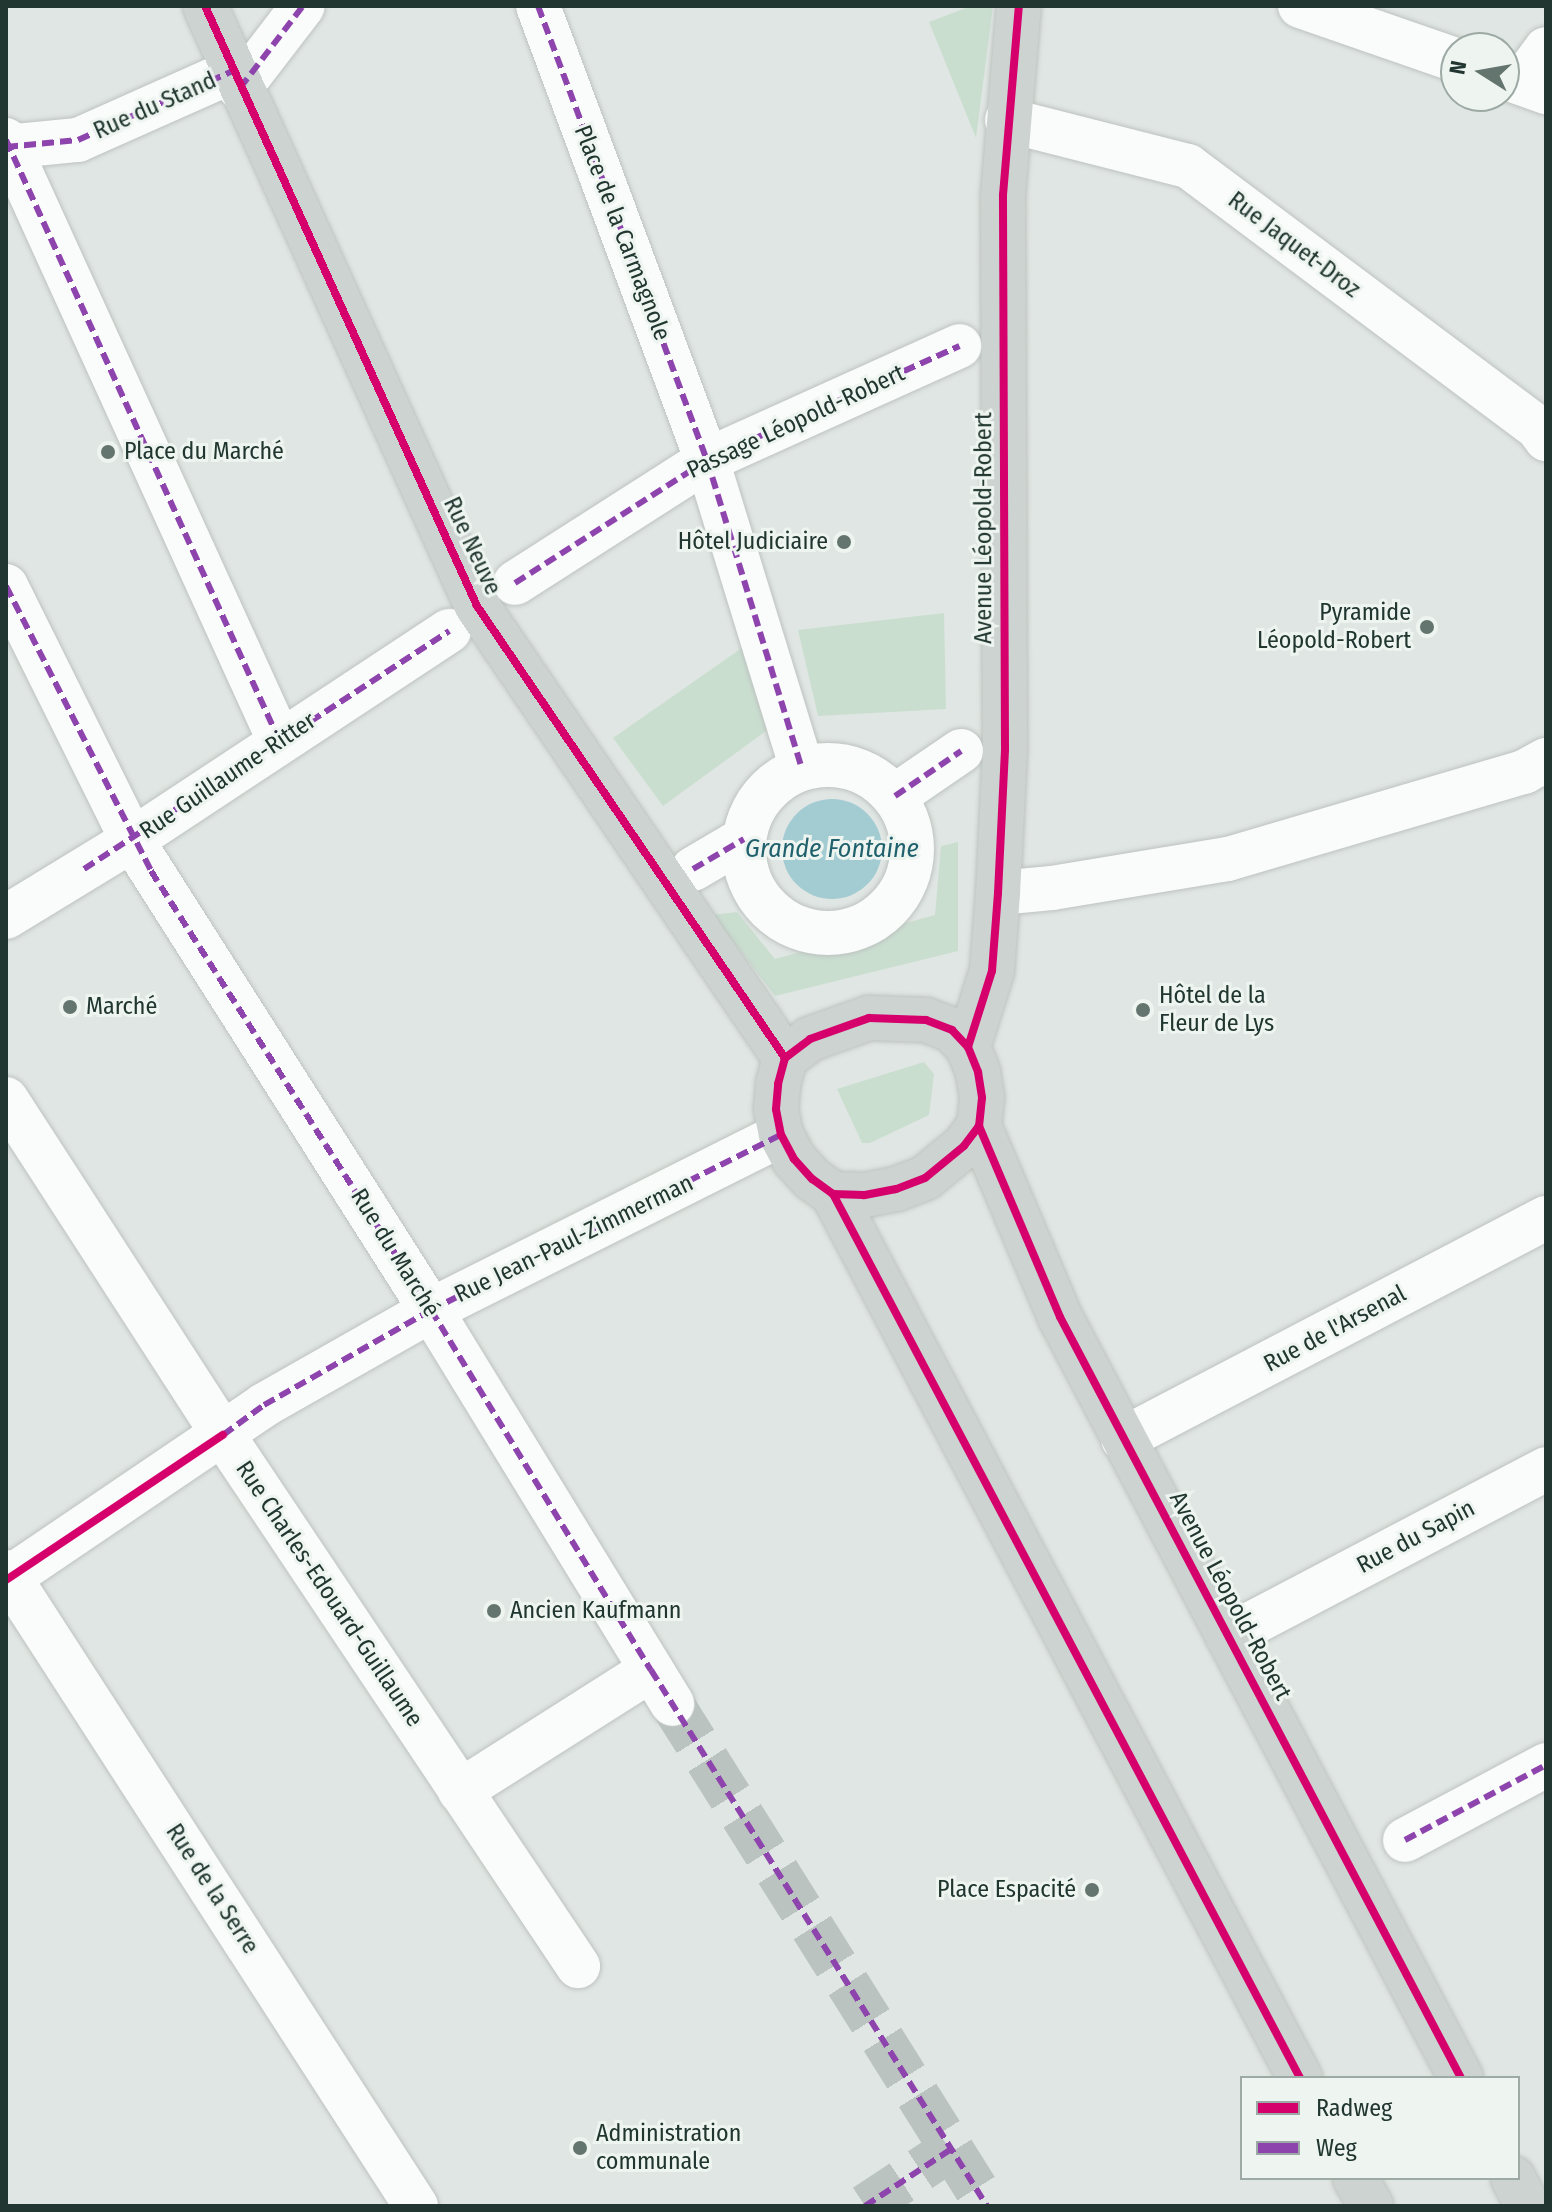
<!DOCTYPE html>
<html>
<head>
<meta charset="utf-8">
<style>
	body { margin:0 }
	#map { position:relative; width:1552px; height:2212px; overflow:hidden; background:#e0e6e3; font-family:"Fira Sans Condensed",sans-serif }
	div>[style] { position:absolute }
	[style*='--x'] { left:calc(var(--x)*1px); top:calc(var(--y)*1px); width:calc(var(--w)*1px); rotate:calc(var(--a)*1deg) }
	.green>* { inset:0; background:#caded0 }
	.water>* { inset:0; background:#a3ccd2 }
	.round { border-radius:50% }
	.street-tunnel>* { height:44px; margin-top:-22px; transform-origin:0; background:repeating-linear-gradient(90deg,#bac3bf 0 44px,transparent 0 66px) }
	.roads { filter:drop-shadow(0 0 2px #bdc3c0) drop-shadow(0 0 2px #bdc3c0) }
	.street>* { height:44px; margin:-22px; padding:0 22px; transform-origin:22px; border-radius:22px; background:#fafbfb }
	.street>.ring { margin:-22px; padding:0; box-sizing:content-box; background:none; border:44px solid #fafbfb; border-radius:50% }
	.primary>* { height:44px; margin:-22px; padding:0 22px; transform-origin:22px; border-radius:22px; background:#ccd3d1 }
	.quiet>* { height:6px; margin-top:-3px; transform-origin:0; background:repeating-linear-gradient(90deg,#8e44ad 0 12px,transparent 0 18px) }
	.cycleway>* { height:8px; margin:-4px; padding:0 4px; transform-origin:4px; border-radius:4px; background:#d6006c }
	.dots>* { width:22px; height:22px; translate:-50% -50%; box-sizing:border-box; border:4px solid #eef5f1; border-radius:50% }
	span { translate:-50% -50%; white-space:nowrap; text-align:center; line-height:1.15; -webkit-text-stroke:6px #eef5f1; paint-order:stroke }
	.street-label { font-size:24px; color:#213630 }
	.poi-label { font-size:24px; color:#213630 }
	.left { translate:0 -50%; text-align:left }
	.right { translate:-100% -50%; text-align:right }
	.water-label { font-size:26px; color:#20616d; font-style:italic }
	.frame { position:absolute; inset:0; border:8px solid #213630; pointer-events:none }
	.legend { position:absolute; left:1240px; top:2076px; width:280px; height:104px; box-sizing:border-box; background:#eef5f1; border:2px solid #9ca9a4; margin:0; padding:10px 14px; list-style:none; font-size:24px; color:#213630 }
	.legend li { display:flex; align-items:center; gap:16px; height:40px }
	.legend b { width:40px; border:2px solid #9ca9a4 }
	.north { position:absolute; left:1440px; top:32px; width:80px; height:80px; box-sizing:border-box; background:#eef5f1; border:2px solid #9ca9a4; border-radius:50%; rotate:281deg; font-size:22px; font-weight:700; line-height:32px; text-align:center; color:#213630 }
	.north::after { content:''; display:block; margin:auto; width:28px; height:36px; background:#64746f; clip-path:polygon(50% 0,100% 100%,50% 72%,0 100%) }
</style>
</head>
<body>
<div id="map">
	<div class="green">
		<div style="clip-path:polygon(971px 6px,993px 6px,976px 138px,929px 22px)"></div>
		<div style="clip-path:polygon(944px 613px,946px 709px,818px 716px,798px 630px)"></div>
		<div style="clip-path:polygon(749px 643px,773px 726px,663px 806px,613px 738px)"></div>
		<div style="clip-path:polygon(958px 842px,958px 951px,775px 996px,713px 915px,737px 912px,775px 959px,935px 915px,941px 846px)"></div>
		<div style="clip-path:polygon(924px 1062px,934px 1074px,929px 1115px,870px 1143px,862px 1143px,837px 1089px)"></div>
	</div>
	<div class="water">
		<div class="round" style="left:782px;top:799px;width:100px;height:100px"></div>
	</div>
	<div class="street-tunnel">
		<div style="--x:672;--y:1704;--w:593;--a:57.89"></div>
		<div style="--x:865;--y:2206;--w:102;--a:-33.4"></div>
	</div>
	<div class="roads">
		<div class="street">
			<div style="--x:538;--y:6;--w:484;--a:69.6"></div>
			<div style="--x:707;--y:460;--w:322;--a:72.9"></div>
			<div style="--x:1300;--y:6;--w:165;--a:19.1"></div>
			<div style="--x:1504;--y:77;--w:45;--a:19.7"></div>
			<div style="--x:1521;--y:83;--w:42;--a:-53.7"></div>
			<div style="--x:240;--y:88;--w:103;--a:-52.5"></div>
			<div style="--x:1007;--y:120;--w:187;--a:14.3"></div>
			<div style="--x:1188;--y:166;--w:437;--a:36.8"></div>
			<div style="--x:1538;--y:428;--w:14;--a:54"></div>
			<div style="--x:6;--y:140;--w:661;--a:65.53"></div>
			<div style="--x:6;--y:147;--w:72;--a:-5.6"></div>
			<div style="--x:78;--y:140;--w:170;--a:-24"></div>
			<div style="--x:515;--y:583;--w:228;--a:-32.6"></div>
			<div style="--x:707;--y:460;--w:277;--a:-24.3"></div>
			<div style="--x:6;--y:586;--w:284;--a:63.6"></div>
			<div style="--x:132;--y:840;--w:557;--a:57.54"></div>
			<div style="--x:431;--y:1310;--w:462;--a:58.5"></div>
			<div class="ring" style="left:744px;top:765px;width:124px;height:124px"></div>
			<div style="--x:895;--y:796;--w:80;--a:-34.3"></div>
			<div style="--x:693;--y:869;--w:59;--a:-30.5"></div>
			<div style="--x:998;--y:893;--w:54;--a:-5.3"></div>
			<div style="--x:1052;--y:888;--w:178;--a:-9.4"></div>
			<div style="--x:1228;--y:859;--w:309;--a:-16.4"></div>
			<div style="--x:1524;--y:772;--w:25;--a:-29"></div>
			<div style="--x:6;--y:917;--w:148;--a:-31.4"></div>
			<div style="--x:132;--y:840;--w:380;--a:-33.4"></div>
			<div style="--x:6;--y:1099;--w:400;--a:57.1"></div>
			<div style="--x:223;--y:1435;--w:639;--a:56.24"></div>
			<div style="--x:1123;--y:1439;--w:477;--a:-27.6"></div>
			<div style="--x:6;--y:1572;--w:755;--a:57.11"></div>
			<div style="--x:6;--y:1580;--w:312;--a:-34.1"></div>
			<div style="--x:264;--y:1405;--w:192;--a:-29.6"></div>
			<div style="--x:431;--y:1310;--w:391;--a:-26.6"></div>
			<div style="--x:1228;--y:1636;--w:359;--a:-27.7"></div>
			<div style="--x:460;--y:1791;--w:226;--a:-32.4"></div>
			<div style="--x:1405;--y:1840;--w:160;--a:-28"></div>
		</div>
		<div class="primary">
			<div style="--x:205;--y:6;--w:659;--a:65.61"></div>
			<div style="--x:477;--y:606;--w:547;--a:55.73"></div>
			<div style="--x:968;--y:1047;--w:80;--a:-72.5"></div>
			<div style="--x:992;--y:971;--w:78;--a:-85.6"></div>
			<div style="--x:998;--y:893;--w:143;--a:-87.2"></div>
			<div style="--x:1005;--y:750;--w:555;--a:-90.21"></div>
			<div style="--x:1003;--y:195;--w:190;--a:-85.2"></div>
			<div style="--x:979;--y:1126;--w:25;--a:127"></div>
			<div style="--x:964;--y:1146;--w:50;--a:140.6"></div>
			<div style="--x:925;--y:1178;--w:31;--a:159"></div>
			<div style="--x:896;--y:1189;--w:33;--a:169"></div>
			<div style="--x:864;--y:1195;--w:31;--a:-178"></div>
			<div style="--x:833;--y:1194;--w:26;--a:-144"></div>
			<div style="--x:812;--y:1179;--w:27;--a:-132"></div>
			<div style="--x:794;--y:1159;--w:27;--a:-118"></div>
			<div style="--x:781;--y:1135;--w:26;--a:-101"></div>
			<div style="--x:776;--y:1109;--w:25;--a:-85"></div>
			<div style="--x:778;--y:1084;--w:27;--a:-75"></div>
			<div style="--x:785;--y:1058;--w:31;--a:-37"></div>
			<div style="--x:810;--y:1039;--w:63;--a:-19.6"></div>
			<div style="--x:869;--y:1018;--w:57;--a:2"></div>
			<div style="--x:926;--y:1020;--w:28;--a:21"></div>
			<div style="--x:952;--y:1030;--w:23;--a:47"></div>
			<div style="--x:968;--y:1047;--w:27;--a:68"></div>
			<div style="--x:978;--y:1072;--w:26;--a:81"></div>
			<div style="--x:982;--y:1098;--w:28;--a:96"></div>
			<div style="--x:979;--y:1126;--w:207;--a:67"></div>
			<div style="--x:1060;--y:1317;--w:860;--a:62.21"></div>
			<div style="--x:833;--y:1194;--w:1000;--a:62.15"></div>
			<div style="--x:1355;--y:2178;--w:32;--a:60"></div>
			<div style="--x:1513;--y:2178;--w:32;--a:62"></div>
		</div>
	</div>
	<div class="quiet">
		<div style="--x:538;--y:6;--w:484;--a:69.6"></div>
		<div style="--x:707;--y:460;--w:322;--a:72.9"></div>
		<div style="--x:240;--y:88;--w:103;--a:-52.5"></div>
		<div style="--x:6;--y:140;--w:661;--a:65.53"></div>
		<div style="--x:6;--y:147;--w:72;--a:-5.6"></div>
		<div style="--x:78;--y:140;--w:170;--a:-24"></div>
		<div style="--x:515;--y:583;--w:228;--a:-32.6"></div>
		<div style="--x:707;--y:460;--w:277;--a:-24.3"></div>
		<div style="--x:6;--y:586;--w:320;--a:63"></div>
		<div style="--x:151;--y:871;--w:521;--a:57.47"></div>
		<div style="--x:431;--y:1310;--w:422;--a:58.6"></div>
		<div style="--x:651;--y:1670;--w:633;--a:57.92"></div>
		<div style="--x:895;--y:796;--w:80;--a:-34.3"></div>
		<div style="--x:84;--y:869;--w:436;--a:-33.1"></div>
		<div style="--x:693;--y:869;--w:59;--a:-30.5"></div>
		<div style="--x:223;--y:1435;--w:51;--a:-36.2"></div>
		<div style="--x:264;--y:1405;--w:192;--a:-29.6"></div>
		<div style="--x:431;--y:1310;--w:391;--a:-26.6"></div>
		<div style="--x:1405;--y:1840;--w:160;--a:-28"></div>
		<div style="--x:865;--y:2206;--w:102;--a:-33.4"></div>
	</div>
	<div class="cycleway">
		<div style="--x:205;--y:6;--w:659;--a:65.61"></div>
		<div style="--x:477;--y:606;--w:547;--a:55.73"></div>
		<div style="--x:968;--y:1047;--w:80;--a:-72.5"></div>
		<div style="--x:992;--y:971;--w:78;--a:-85.6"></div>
		<div style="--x:998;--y:893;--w:143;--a:-87.2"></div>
		<div style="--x:1005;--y:750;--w:555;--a:-90.21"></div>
		<div style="--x:1003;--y:195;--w:190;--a:-85.2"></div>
		<div style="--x:979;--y:1126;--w:25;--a:127"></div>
		<div style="--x:964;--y:1146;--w:50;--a:140.6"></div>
		<div style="--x:925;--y:1178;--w:31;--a:159"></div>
		<div style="--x:896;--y:1189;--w:33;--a:169"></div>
		<div style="--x:864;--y:1195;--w:31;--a:-178"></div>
		<div style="--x:833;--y:1194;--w:26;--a:-144"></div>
		<div style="--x:812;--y:1179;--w:27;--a:-132"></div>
		<div style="--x:794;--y:1159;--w:27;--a:-118"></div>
		<div style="--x:781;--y:1135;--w:26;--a:-101"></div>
		<div style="--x:776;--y:1109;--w:25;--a:-85"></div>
		<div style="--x:778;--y:1084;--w:27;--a:-75"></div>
		<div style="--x:785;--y:1058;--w:31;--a:-37"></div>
		<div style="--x:810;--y:1039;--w:63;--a:-19.6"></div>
		<div style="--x:869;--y:1018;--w:57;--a:2"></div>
		<div style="--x:926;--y:1020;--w:28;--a:21"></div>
		<div style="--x:952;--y:1030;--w:23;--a:47"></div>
		<div style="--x:968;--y:1047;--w:27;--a:68"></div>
		<div style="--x:978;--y:1072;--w:26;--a:81"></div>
		<div style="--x:982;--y:1098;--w:28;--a:96"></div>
		<div style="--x:979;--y:1126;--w:207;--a:67"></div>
		<div style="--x:1060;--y:1317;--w:860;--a:62.21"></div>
		<div style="--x:833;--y:1194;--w:1000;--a:62.15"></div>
		<div style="--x:6;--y:1580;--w:261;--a:-33.8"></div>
	</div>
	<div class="dots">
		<div style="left:108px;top:452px;background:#64746f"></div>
		<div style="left:844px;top:542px;background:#64746f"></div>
		<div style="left:1427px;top:627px;background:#64746f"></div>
		<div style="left:70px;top:1007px;background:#64746f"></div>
		<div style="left:1143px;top:1010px;background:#64746f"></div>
		<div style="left:494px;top:1611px;background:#64746f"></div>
		<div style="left:1092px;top:1890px;background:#64746f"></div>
		<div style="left:580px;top:2148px;background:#64746f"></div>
	</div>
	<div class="street-label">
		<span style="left:155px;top:106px;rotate:-24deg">Rue du Stand</span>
		<span style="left:622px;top:233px;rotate:69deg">Place de la Carmagnole</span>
		<span style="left:1294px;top:245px;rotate:37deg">Rue Jaquet-Droz</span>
		<span style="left:796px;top:422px;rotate:-25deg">Passage Léopold-Robert</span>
		<span style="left:984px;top:528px;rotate:-90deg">Avenue Léopold-Robert</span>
		<span style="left:472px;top:546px;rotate:65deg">Rue Neuve</span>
		<span style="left:228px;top:776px;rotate:-34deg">Rue Guillaume-Ritter</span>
		<span style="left:574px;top:1239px;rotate:-26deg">Rue Jean-Paul-Zimmerman</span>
		<span style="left:395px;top:1253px;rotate:58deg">Rue du Marché</span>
		<span style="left:1335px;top:1329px;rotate:-28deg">Rue de l'Arsenal</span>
		<span style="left:1416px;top:1537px;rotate:-28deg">Rue du Sapin</span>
		<span style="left:329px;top:1594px;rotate:56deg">Rue Charles-Edouard-Guillaume</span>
		<span style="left:1230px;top:1596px;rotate:62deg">Avenue Léopold-Robert</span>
		<span style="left:212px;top:1889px;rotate:57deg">Rue de la Serre</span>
	</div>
	<div class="poi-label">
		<span class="left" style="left:124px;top:452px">Place du Marché</span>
		<span class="right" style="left:828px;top:542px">Hôtel Judiciaire</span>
		<span class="right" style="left:1411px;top:627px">Pyramide<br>Léopold-Robert</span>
		<span class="left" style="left:1159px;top:1010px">Hôtel de la<br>Fleur de Lys</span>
		<span class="left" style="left:86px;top:1007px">Marché</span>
		<span class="left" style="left:510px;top:1611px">Ancien Kaufmann</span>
		<span class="right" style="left:1076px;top:1890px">Place Espacité</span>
		<span class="left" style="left:596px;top:2148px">Administration<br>communale</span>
	</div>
	<div class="water-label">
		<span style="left:832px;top:849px">Grande Fontaine</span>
	</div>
	<div class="frame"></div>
	<ul class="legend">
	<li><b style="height:10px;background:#d6006c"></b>Radweg</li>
	<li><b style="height:10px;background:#8e44ad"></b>Weg</li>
	</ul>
	<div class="north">N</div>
</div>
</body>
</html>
